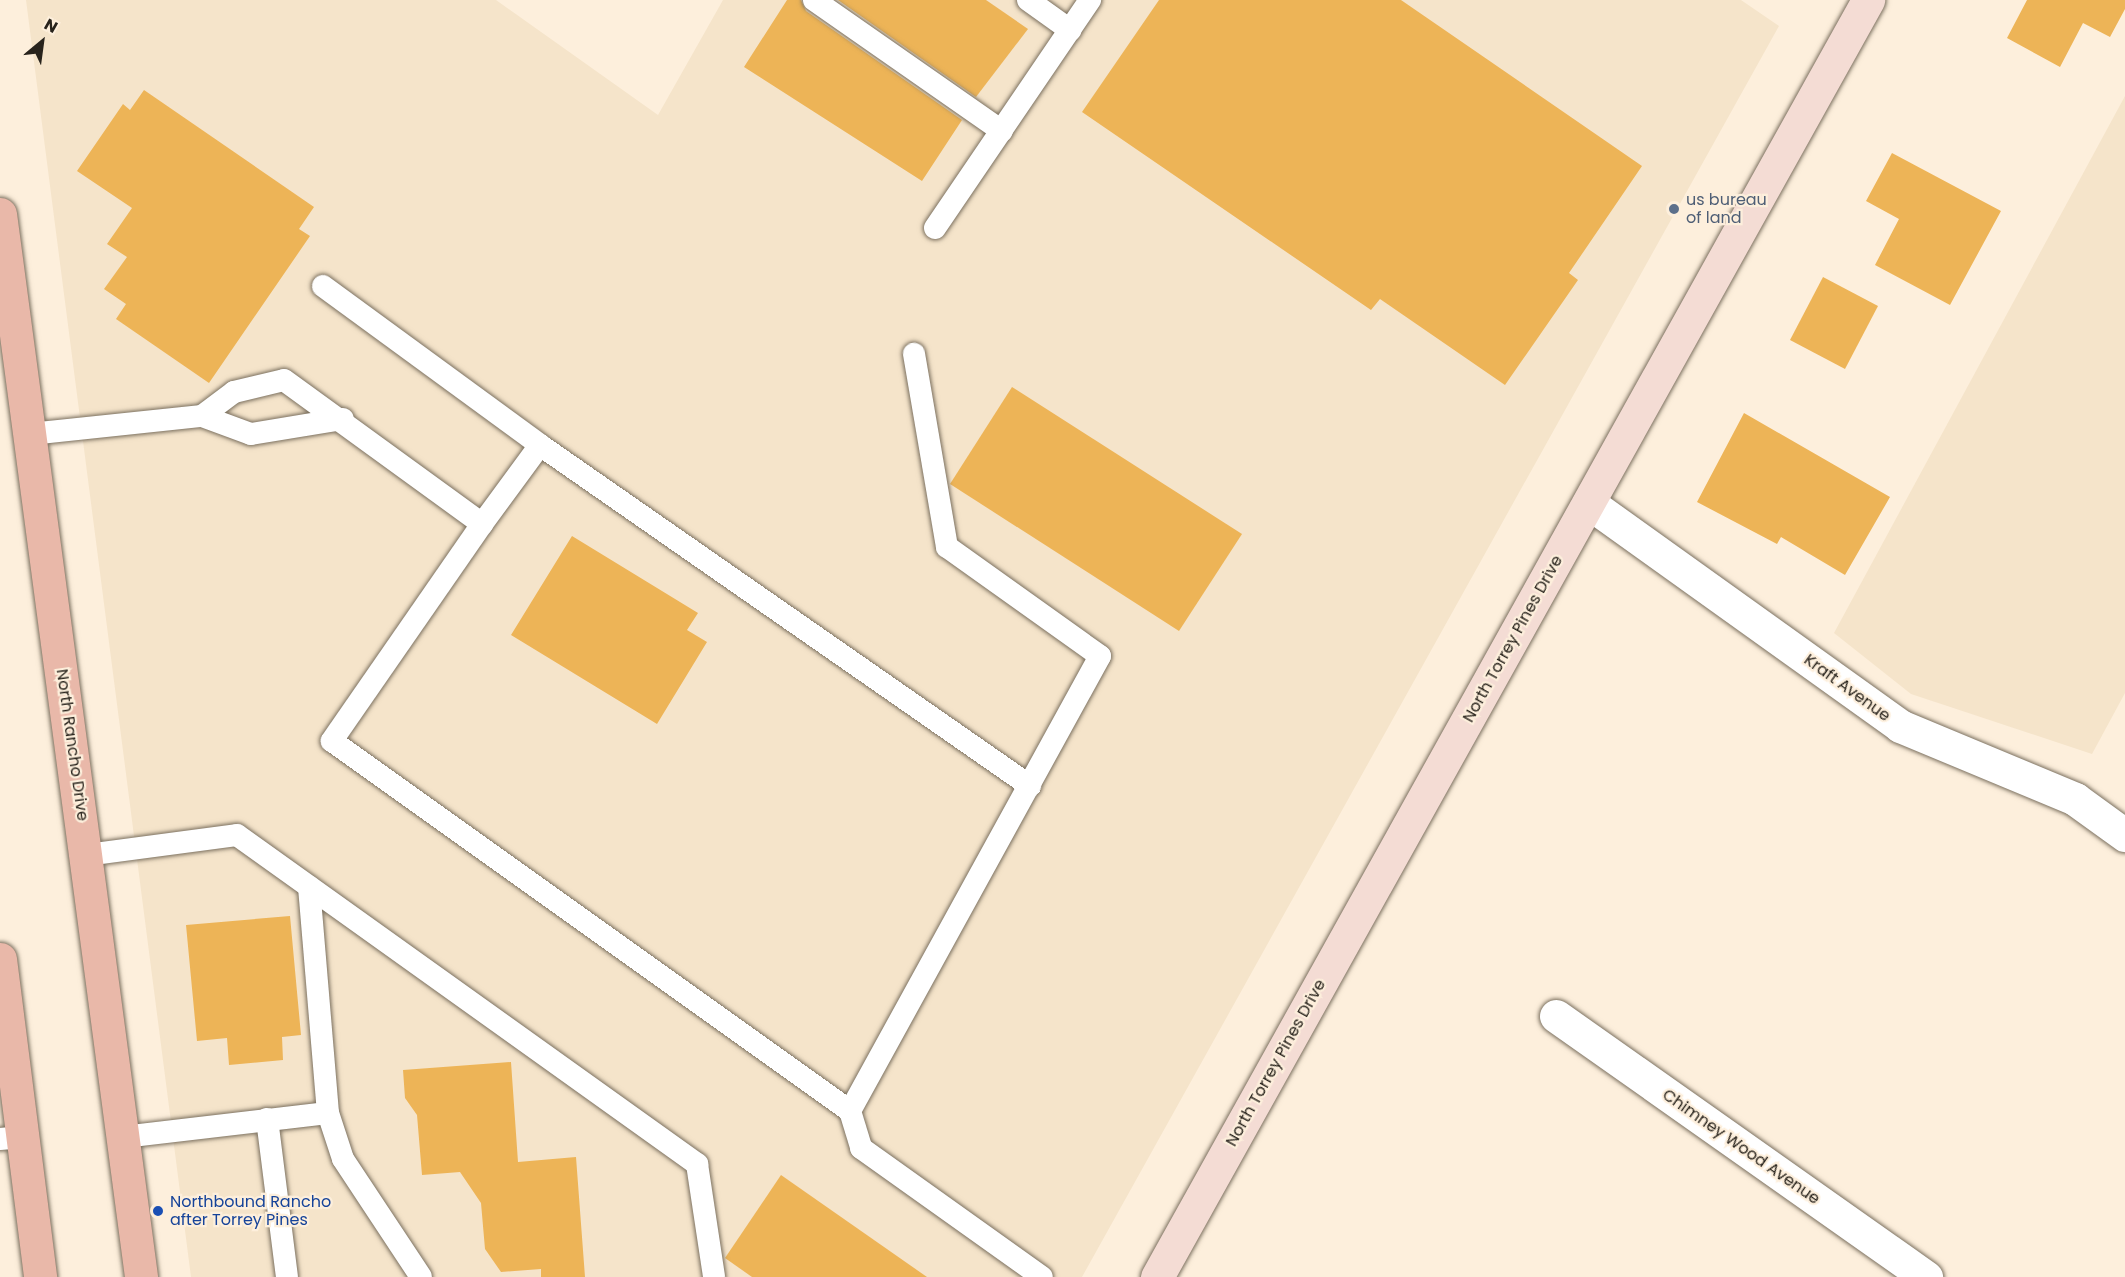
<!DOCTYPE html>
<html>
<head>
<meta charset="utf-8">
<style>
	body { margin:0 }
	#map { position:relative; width:2125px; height:1277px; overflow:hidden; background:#fdefdc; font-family:Poppins,sans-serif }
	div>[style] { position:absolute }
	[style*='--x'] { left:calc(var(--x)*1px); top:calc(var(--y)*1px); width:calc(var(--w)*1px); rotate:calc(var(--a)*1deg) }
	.built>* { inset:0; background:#f5e4ca }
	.building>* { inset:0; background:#edb457 }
	.roads { filter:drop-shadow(0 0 2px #7b705f) drop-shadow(0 0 2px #7b705f) }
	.lane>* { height:22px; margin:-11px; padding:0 11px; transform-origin:11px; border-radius:11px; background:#fff }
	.street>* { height:33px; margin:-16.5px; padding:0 16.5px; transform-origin:16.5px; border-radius:16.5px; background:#fff }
	.secondary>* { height:33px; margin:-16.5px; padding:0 16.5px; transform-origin:16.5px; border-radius:16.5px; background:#f4dcd4 }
	.primary>* { height:33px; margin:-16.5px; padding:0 16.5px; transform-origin:16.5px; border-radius:16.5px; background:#e9b8a9 }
	.dots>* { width:16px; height:16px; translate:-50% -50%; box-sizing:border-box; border:3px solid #fdefdc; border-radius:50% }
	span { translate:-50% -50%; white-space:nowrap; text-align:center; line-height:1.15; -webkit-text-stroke:4.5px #fdefdc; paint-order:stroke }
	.service-label { font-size:16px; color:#4e5e75 }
	.left { translate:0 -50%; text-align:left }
	.street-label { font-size:16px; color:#28231c }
	.transit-label { font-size:16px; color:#164399 }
	.north { position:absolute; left:12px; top:12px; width:60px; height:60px; -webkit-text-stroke:4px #fdefdc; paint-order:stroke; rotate:29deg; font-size:16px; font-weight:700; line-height:24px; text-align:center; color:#28231c }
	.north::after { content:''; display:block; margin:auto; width:21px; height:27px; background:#28231c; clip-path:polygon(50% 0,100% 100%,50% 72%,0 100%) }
</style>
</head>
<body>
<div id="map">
	<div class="built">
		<div style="clip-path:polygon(26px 0,496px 0,658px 115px,723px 0,1741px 0,1779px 26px,1082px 1277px,191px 1277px)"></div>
		<div style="clip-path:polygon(2125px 96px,2125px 693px,2092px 754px,1911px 694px,1834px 633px)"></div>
	</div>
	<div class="building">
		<div style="clip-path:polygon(787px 0,801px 0,806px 11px,962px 120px,922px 181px,744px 67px)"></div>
		<div style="clip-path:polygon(838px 0,986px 0,1028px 29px,976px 97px)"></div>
		<div style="clip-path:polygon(1159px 0,1401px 0,1642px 166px,1569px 273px,1578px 280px,1505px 385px,1380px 299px,1371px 310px,1082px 112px)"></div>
		<div style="clip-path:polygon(2027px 0,2125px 0,2125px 9px,2110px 37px,2083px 23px,2060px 67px,2007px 38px)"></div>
		<div style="clip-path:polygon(144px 90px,314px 207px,299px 229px,310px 236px,209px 383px,116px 319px,126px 304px,104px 289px,127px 257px,107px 244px,132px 208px,77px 171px,123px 104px,130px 110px)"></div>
		<div style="clip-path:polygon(1892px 153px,2001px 211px,1950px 305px,1875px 265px,1899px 219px,1866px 201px)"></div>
		<div style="clip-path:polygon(1823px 277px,1878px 306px,1845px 369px,1790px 340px)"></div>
		<div style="clip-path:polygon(1012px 387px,1242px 534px,1179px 631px,950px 484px)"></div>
		<div style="clip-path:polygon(1744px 413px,1890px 497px,1845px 575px,1781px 537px,1777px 544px,1697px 502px)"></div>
		<div style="clip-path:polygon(572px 536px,698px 613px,687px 630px,707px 642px,657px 724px,511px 635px)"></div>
		<div style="clip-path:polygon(290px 916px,301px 1035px,282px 1037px,283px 1060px,229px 1065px,227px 1038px,197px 1041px,186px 925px)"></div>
		<div style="clip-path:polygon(511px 1062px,518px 1162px,576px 1157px,585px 1277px,541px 1277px,541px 1269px,501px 1272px,485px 1249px,481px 1203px,460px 1172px,422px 1175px,417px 1115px,405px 1098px,403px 1070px)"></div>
		<div style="clip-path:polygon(781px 1175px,927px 1277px,752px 1277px,725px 1258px)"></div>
	</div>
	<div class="roads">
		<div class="lane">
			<div style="--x:814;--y:0;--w:229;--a:34.9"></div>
			<div style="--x:1028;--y:0;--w:52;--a:35.5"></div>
			<div style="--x:935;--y:228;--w:276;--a:-55.8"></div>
			<div style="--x:323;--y:286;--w:269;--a:36.2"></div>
			<div style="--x:202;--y:416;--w:40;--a:-37"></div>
			<div style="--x:234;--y:392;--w:51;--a:-13.5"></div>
			<div style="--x:284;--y:380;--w:245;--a:36"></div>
			<div style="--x:482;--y:524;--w:98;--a:-53.7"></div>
			<div style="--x:540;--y:445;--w:597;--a:34.83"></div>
			<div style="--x:30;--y:434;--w:173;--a:-6"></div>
			<div style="--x:202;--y:416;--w:52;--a:20.2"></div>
			<div style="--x:251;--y:434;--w:93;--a:-9.3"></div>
			<div style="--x:482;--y:524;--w:264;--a:124.7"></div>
			<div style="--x:332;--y:741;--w:637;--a:35.54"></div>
			<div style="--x:850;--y:1111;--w:519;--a:-61.21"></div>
			<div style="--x:1100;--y:656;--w:188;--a:-144.5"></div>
			<div style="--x:947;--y:547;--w:196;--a:-99.7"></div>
			<div style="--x:87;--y:855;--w:151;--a:-7.6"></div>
			<div style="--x:237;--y:835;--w:566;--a:35.57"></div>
			<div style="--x:697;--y:1164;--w:114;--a:81.4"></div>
			<div style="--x:850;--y:1111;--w:39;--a:73"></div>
			<div style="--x:861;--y:1148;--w:222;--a:35.5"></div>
			<div style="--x:328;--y:1113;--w:48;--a:71.9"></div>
			<div style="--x:343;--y:1159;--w:141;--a:56.5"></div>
			<div style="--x:267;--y:1119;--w:159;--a:82.8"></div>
			<div style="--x:123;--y:1137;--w:206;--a:-6.7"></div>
			<div style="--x:328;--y:1113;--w:227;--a:-94.8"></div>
			<div style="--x:0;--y:1139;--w:23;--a:-5"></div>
		</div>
		<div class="street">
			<div style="--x:1589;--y:503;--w:383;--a:35.6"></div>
			<div style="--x:1900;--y:726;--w:190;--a:22.6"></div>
			<div style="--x:2075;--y:799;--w:62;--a:35.8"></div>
			<div style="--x:1556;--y:1016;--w:453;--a:35.2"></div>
		</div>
		<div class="secondary">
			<div style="--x:1157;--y:1277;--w:1462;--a:-60.89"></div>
		</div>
		<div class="primary">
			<div style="--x:0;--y:214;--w:1072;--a:82.44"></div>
			<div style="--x:0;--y:959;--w:321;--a:82.8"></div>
		</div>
	</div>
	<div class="dots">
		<div style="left:1674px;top:209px;background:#5c6f8a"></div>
		<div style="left:158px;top:1211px;background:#1a4fb4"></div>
	</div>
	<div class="service-label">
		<span class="left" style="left:1686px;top:209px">us bureau<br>of land</span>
	</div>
	<div class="street-label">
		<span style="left:1513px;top:639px;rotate:-61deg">North Torrey Pines Drive</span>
		<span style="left:1847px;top:688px;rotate:36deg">Kraft Avenue</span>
		<span style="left:72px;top:745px;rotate:82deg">North Rancho Drive</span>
		<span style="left:1276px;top:1063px;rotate:-61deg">North Torrey Pines Drive</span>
		<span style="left:1741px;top:1147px;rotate:35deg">Chimney Wood Avenue</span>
	</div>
	<div class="transit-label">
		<span class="left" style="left:170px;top:1211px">Northbound Rancho<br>after Torrey Pines</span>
	</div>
	<div class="north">N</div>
</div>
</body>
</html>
